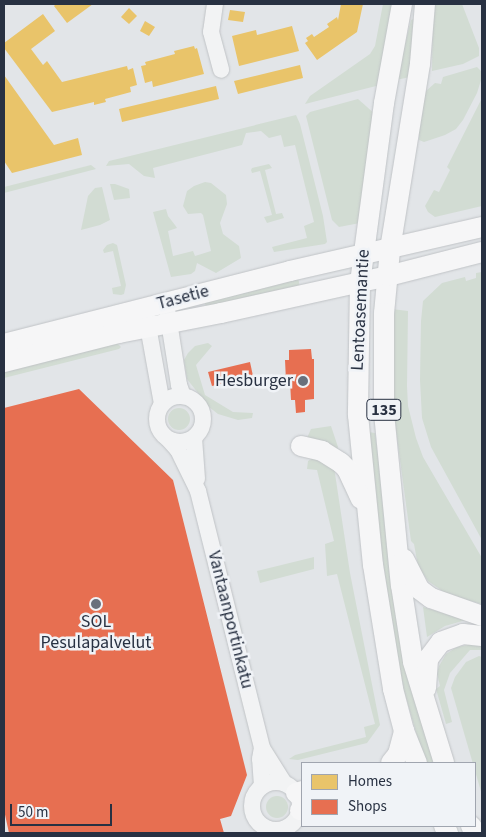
<!DOCTYPE html>
<html>
<head>
<meta charset="utf-8">
<style>
	body { margin:0 }
	#map { position:relative; width:486px; height:837px; overflow:hidden; background:#e2e5e8; font-family:"Source Sans 3",sans-serif }
	div>[style] { position:absolute }
	[style*='--x'] { left:calc(var(--x)*1px); top:calc(var(--y)*1px); width:calc(var(--w)*1px); rotate:calc(var(--a)*1deg) }
	.green>* { inset:0; background:#d2dcd3 }
	.round { border-radius:50% }
	.homes>* { inset:0; background:#e9c46a }
	.shops>* { inset:0; background:#e76f51 }
	.roads { filter:drop-shadow(0 0 1px #c0c3c6) drop-shadow(0 0 1px #c0c3c6) }
	.minor>* { height:16px; margin:-8px; padding:0 8px; transform-origin:8px; border-radius:8px; background:#f2f3f4 }
	.minor>.ring { margin:-8px; padding:0; box-sizing:content-box; background:none; border:16px solid #f2f3f4; border-radius:50% }
	.major>* { height:20px; margin:-10px; padding:0 10px; transform-origin:10px; border-radius:10px; background:#f6f6f7 }
	.dots>* { width:14px; height:14px; translate:-50% -50%; box-sizing:border-box; border:2px solid #f0f3f7; border-radius:50% }
	span { translate:-50% -50%; white-space:nowrap; text-align:center; line-height:1.15; -webkit-text-stroke:5px #f0f3f7; paint-order:stroke }
	.shield-label span { padding:1px 4px; background:#f0f3f7; border:1px solid; border-radius:4px; -webkit-text-stroke-width:0 }
	.shield-label { font-size:16px; color:#283142; font-weight:700 }
	.street-label { font-size:18px; color:#283142 }
	.poi-label { font-size:18px; color:#283142 }
	.right { translate:-100% -50%; text-align:right }
	.frame { position:absolute; inset:0; border:5px solid #283142; pointer-events:none }
	.legend { position:absolute; left:301px; top:762px; width:175px; height:65px; box-sizing:border-box; background:#f0f3f7; border:1px solid #a0a5af; margin:0; padding:6px 9px; list-style:none; font-size:15px; color:#283142 }
	.legend li { display:flex; align-items:center; gap:10px; height:25px }
	.legend b { width:25px; border:1px solid #a0a5af }
	.scale { position:absolute; left:10px; top:804px; width:102px; height:22px; box-sizing:border-box; border:2px solid #283142; border-top:0; padding-left:6px; font-size:15px; line-height:18px; white-space:nowrap; color:#283142; -webkit-text-stroke:4px #f0f3f7; paint-order:stroke }
</style>
</head>
<body>
<div id="map">
	<div class="green">
		<div style="clip-path:polygon(383px 4px,396px 4px,380px 85px,305px 104px,310px 96px,370px 54px,375px 46px)"></div>
		<div style="clip-path:polygon(433px 4px,462px 4px,479px 48px,479px 56px,463px 64px,432px 71px)"></div>
		<div style="clip-path:polygon(417px 18px,410px 77px,396px 80px,411px 20px)"></div>
		<div style="clip-path:polygon(477px 67px,482px 72px,482px 77px,477px 93px,463px 120px,456px 129px,445px 135px,424px 142px,419px 140px,419px 114px,426px 91px,435px 83px,441px 84px,443px 77px)"></div>
		<div style="clip-path:polygon(482px 98px,482px 206px,435px 217px,428px 212px,425px 206px,434px 190px,439px 192px,450px 170px,447px 167px)"></div>
		<div style="clip-path:polygon(358px 99px,375px 114px,360px 223px,339px 227px,332px 220px,306px 116px,310px 112px)"></div>
		<div style="clip-path:polygon(296px 115px,300px 124px,323px 216px,327px 242px,325px 244px,274px 252px,272px 247px,307px 238px,304px 226px,314px 222px,295px 145px,284px 147px,281px 135px,269px 138px,261px 131px,246px 133px,242px 145px,153px 168px,155px 178px,144px 176px,129px 164px,106px 166px,109px 161px,130px 156px)"></div>
		<div style="clip-path:polygon(269px 164px,272px 168px,265px 170px,276px 214px,282px 213px,284px 218px,267px 223px,264px 217px,272px 215px,260px 171px,252px 173px,251px 170px,252px 168px)"></div>
		<div style="clip-path:polygon(91px 165px,96px 169px,4px 193px,4px 187px)"></div>
		<div style="clip-path:polygon(205px 182px,211px 183px,226px 195px,227px 204px,220px 223px,223px 234px,239px 246px,241px 258px,216px 273px,197px 263px,195px 271px,191px 274px,171px 277px,153px 212px,166px 209px,168px 216px,175px 225px,177px 228px,168px 231px,173px 256px,193px 251px,195px 256px,211px 251px,203px 215px,201px 213px,188px 214px,183px 206px,187px 191px,194px 186px)"></div>
		<div style="clip-path:polygon(115px 184px,129px 189px,130px 198px,114px 200px,110px 184px)"></div>
		<div style="clip-path:polygon(102px 187px,110px 220px,100px 225px,81px 230px,88px 196px,95px 188px)"></div>
		<div style="clip-path:polygon(113px 243px,117px 245px,126px 285px,124px 294px,121px 295px,113px 294px,112px 288px,121px 286px,113px 251px,104px 253px,103px 250px,107px 245px)"></div>
		<div style="clip-path:polygon(482px 272px,482px 540px,431px 447px,422px 418px,420px 380px,421px 321px,423px 301px,442px 283px,465px 277px,466px 281px,476px 278px,476px 273px)"></div>
		<div style="clip-path:polygon(298px 277px,300px 288px,207px 309px,204px 301px)"></div>
		<div style="clip-path:polygon(392px 309px,408px 311px,407px 386px,408px 406px,416px 438px,423px 457px,482px 558px,482px 604px,448px 595px,428px 581px,418px 566px,414px 544px,411px 541px,395px 423px,391px 350px)"></div>
		<div style="clip-path:polygon(116px 342px,121px 347px,119px 349px,4px 378px,4px 370px)"></div>
		<div style="clip-path:polygon(208px 343px,212px 346px,196px 365px,205px 395px,233px 412px,253px 413px,252px 418px,238px 420px,218px 414px,209px 407px,187px 379px,184px 360px,188px 353px,195px 346px)"></div>
		<div class="round" style="left:168px;top:408px;width:22px;height:22px"></div>
		<div style="clip-path:polygon(331px 426px,338px 447px,337px 452px,307px 438px,311px 429px)"></div>
		<div style="clip-path:polygon(368px 432px,375px 433px,400px 612px,436px 763px,425px 763px,404px 691px,392px 626px,374px 499px)"></div>
		<div style="clip-path:polygon(315px 457px,334px 467px,350px 573px,380px 725px,367px 743px,298px 760px,289px 759px,295px 755px,366px 737px,364px 727px,375px 724px,337px 574px,327px 576px,325px 544px,334px 541px,317px 470px,307px 469px,308px 461px)"></div>
		<div style="clip-path:polygon(314px 557px,314px 569px,260px 583px,257px 571px)"></div>
		<div style="clip-path:polygon(423px 607px,466px 620px,445px 626px,427px 637px)"></div>
		<div style="clip-path:polygon(469px 642px,482px 646px,482px 650px,470px 650px,450px 673px,444px 690px,452px 722px,446px 724px,436px 689px,440px 686px,437px 673px,439px 666px,446px 654px,457px 647px,468px 645px)"></div>
		<div style="clip-path:polygon(479px 656px,482px 657px,482px 795px,451px 688px,455px 677px,466px 662px)"></div>
		<div class="round" style="left:266px;top:796px;width:22px;height:22px"></div>
	</div>
	<div class="homes">
		<div style="clip-path:polygon(56px 4px,93px 4px,67px 23px,54px 6px)"></div>
		<div style="clip-path:polygon(341px 4px,363px 4px,357px 32px,317px 60px,305px 43px,308px 41px,306px 38px,312px 34px,314px 37px,329px 27px,327px 24px,337px 17px,338px 20px)"></div>
		<div style="clip-path:polygon(129px 8px,137px 16px,129px 24px,121px 17px)"></div>
		<div style="clip-path:polygon(230px 10px,245px 12px,243px 22px,228px 20px)"></div>
		<div style="clip-path:polygon(43px 14px,55px 31px,31px 49px,43px 65px,47px 61px,62px 82px,127px 66px,128px 70px,133px 68px,137px 85px,130px 87px,131px 92px,105px 99px,106px 102px,94px 105px,94px 102px,52px 112px,4px 48px,4px 43px)"></div>
		<div style="clip-path:polygon(145px 21px,155px 27px,149px 36px,140px 31px)"></div>
		<div style="clip-path:polygon(292px 26px,299px 51px,239px 66px,232px 36px,256px 30px,257px 35px)"></div>
		<div style="clip-path:polygon(194px 46px,195px 49px,197px 48px,204px 74px,153px 87px,152px 81px,145px 83px,141px 66px,146px 65px,145px 62px,175px 54px,174px 51px)"></div>
		<div style="clip-path:polygon(300px 65px,303px 78px,238px 94px,234px 81px)"></div>
		<div style="clip-path:polygon(4px 75px,54px 145px,78px 138px,82px 155px,12px 173px,4px 161px)"></div>
		<div style="clip-path:polygon(216px 86px,219px 99px,122px 122px,119px 109px)"></div>
	</div>
	<div class="shops">
		<div style="clip-path:polygon(311px 349px,312px 359px,314px 359px,314px 399px,305px 400px,305px 412px,296px 413px,295px 400px,291px 400px,290px 381px,286px 381px,285px 360px,289px 360px,289px 350px)"></div>
		<div style="clip-path:polygon(250px 362px,253px 376px,212px 386px,208px 372px)"></div>
		<div style="clip-path:polygon(79px 389px,173px 480px,247px 775px,231px 816px,220px 819px,224px 833px,9px 833px,4px 810px,4px 408px)"></div>
	</div>
	<div class="roads">
		<div class="minor">
			<div style="--x:215;--y:4;--w:28;--a:98"></div>
			<div style="--x:211;--y:32;--w:39;--a:75"></div>
			<div style="--x:166;--y:303;--w:83;--a:81"></div>
			<div style="--x:179;--y:385;--w:12;--a:70"></div>
			<div style="--x:146;--y:315;--w:90;--a:79.8"></div>
			<div class="ring" style="left:157px;top:396px;width:30px;height:30px"></div>
			<div style="--x:194;--y:438;--w:41;--a:85.8"></div>
			<div style="--x:169;--y:440;--w:13;--a:48"></div>
			<div style="--x:178;--y:450;--w:46;--a:64"></div>
			<div style="--x:198;--y:491;--w:265;--a:76"></div>
			<div style="--x:262;--y:748;--w:41;--a:57.8"></div>
			<div class="ring" style="left:252px;top:782px;width:32px;height:32px"></div>
			<div style="--x:262;--y:786;--w:27;--a:-94"></div>
			<div style="--x:260;--y:759;--w:11;--a:-80"></div>
		</div>
		<div class="major">
			<div style="--x:402;--y:4;--w:101;--a:100.3"></div>
			<div style="--x:384;--y:103;--w:181;--a:97.6"></div>
			<div style="--x:360;--y:282;--w:133;--a:90.9"></div>
			<div style="--x:358;--y:415;--w:151;--a:84.3"></div>
			<div style="--x:373;--y:565;--w:126;--a:80.8"></div>
			<div style="--x:393;--y:689;--w:43;--a:75.3"></div>
			<div style="--x:404;--y:731;--w:35;--a:68"></div>
			<div style="--x:425;--y:4;--w:60;--a:94.8"></div>
			<div style="--x:420;--y:64;--w:188;--a:99.2"></div>
			<div style="--x:390;--y:250;--w:63;--a:95.4"></div>
			<div style="--x:384;--y:313;--w:100;--a:90"></div>
			<div style="--x:384;--y:413;--w:173;--a:84.4"></div>
			<div style="--x:401;--y:585;--w:78;--a:81.1"></div>
			<div style="--x:413;--y:662;--w:106;--a:72.9"></div>
			<div style="--x:4;--y:344;--w:295;--a:-14.3"></div>
			<div style="--x:290;--y:271;--w:197;--a:-12.9"></div>
			<div style="--x:4;--y:362;--w:119;--a:-14.2"></div>
			<div style="--x:119;--y:333;--w:104;--a:-11.1"></div>
			<div style="--x:221;--y:313;--w:171;--a:-12.5"></div>
			<div style="--x:388;--y:276;--w:97;--a:-14.3"></div>
			<div style="--x:301;--y:446;--w:22;--a:13"></div>
			<div style="--x:322;--y:451;--w:22;--a:32"></div>
			<div style="--x:341;--y:463;--w:8;--a:45"></div>
			<div style="--x:347;--y:469;--w:33;--a:65"></div>
			<div style="--x:404;--y:559;--w:34;--a:63"></div>
			<div style="--x:419;--y:589;--w:15;--a:37"></div>
			<div style="--x:431;--y:598;--w:54;--a:19.4"></div>
			<div style="--x:426;--y:688;--w:29;--a:-86"></div>
			<div style="--x:428;--y:659;--w:21;--a:-53"></div>
			<div style="--x:441;--y:642;--w:23;--a:-20"></div>
			<div style="--x:463;--y:634;--w:19;--a:6"></div>
			<div style="--x:391;--y:763;--w:11;--a:-52"></div>
			<div style="--x:398;--y:754;--w:24;--a:-75"></div>
			<div style="--x:296;--y:793;--w:6;--a:-18"></div>
			<div style="--x:300;--y:810;--w:2;--a:-27"></div>
			<div style="--x:444;--y:826;--w:8;--a:60"></div>
			<div style="--x:471;--y:826;--w:9;--a:54"></div>
		</div>
	</div>
	<div class="dots">
		<div style="left:303px;top:381px;background:#69707c"></div>
		<div style="left:96px;top:604px;background:#69707c"></div>
	</div>
	<div class="shield-label">
		<span style="left:384px;top:410px">135</span>
	</div>
	<div class="street-label">
		<span style="left:183px;top:298px;rotate:-15deg">Tasetie</span>
		<span style="left:361px;top:310px;rotate:-87deg">Lentoasemantie</span>
		<span style="left:230px;top:620px;rotate:76deg">Vantaanportinkatu</span>
	</div>
	<div class="poi-label">
		<span class="right" style="left:293px;top:381px">Hesburger</span>
		<span style="left:96px;top:633px">SOL<br>Pesulapalvelut</span>
	</div>
	<div class="frame"></div>
	<ul class="legend">
	<li><b style="height:14px;background:#e9c46a"></b>Homes</li>
	<li><b style="height:14px;background:#e76f51"></b>Shops</li>
	</ul>
	<div class="scale">50 m</div>
</div>
</body>
</html>
